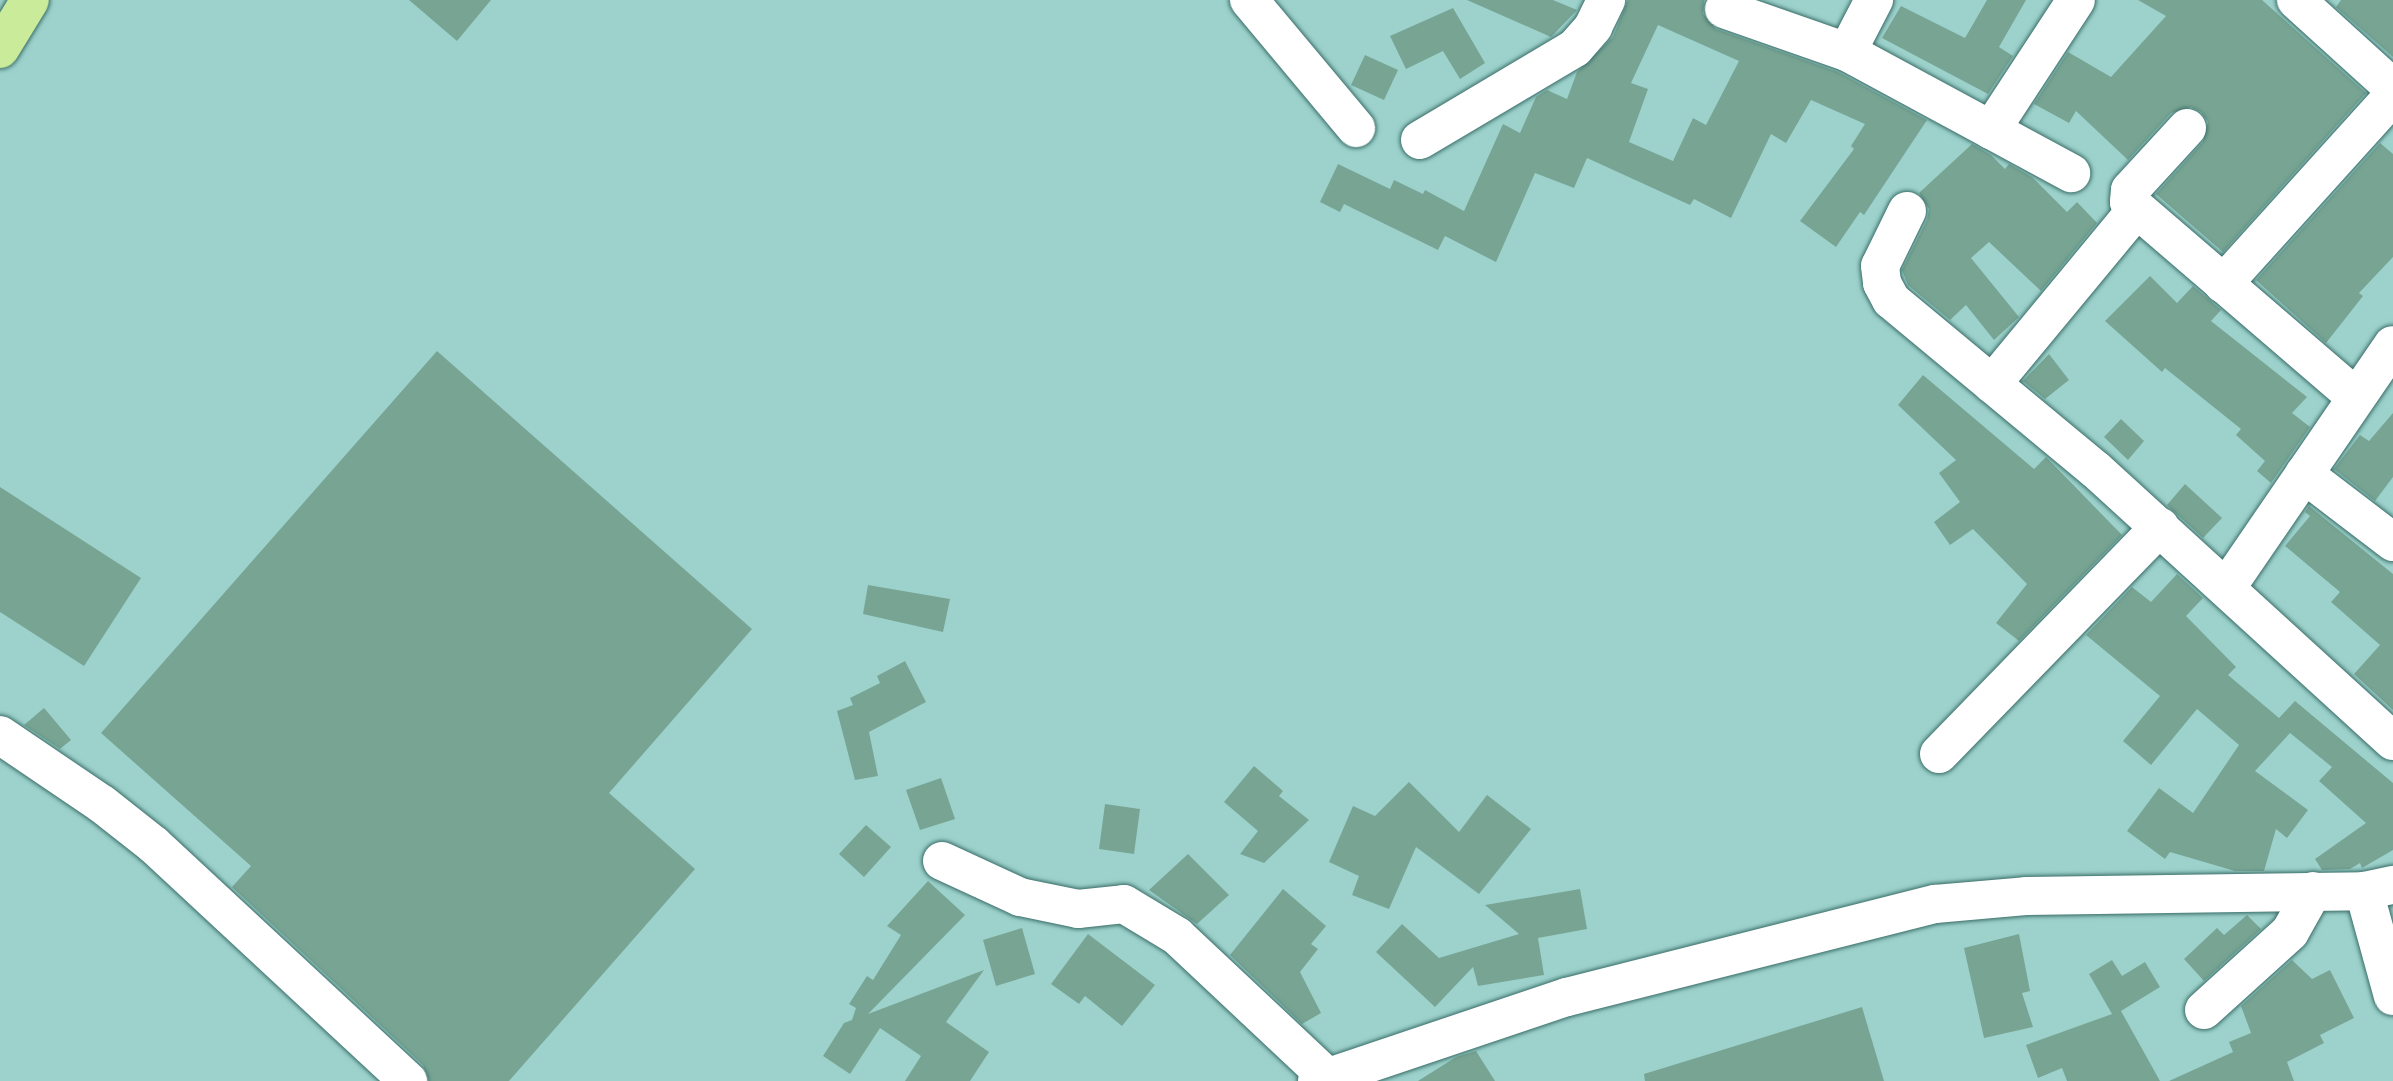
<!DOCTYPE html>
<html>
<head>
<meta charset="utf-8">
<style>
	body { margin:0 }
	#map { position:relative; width:2393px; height:1081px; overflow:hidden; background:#9dd2cc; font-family:"DejaVu Sans",sans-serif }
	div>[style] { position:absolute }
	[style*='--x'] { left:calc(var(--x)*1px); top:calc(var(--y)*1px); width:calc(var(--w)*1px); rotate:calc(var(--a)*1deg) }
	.building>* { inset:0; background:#78a593 }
	.roads { filter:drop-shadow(0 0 2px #3a6d68) drop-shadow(0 0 2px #3a6d68) }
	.minor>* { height:38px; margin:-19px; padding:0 19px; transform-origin:19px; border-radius:19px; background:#fff }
	.major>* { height:38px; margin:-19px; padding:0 19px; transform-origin:19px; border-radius:19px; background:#caeb99 }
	span { translate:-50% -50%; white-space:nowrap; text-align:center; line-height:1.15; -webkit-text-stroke:6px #d2edea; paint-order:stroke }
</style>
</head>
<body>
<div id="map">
	<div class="building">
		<div style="clip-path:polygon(409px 0,491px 0,457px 41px)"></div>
		<div style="clip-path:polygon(1467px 0,1553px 0,1577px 10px,1551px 37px)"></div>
		<div style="clip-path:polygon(evenodd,1628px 0,1704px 0,1703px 14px,1716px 29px,1838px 72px,1927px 120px,1864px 215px,1860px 212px,1836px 247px,1800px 221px,1854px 149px,1851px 146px,1865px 124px,1811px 100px,1786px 143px,1771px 134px,1731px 218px,1694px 199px,1690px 205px,1587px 158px,1574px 188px,1535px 173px,1496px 262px,1445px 236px,1438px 250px,1344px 204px,1340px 212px,1320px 202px,1338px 164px,1390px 189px,1394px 180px,1423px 194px,1425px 190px,1464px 211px,1503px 124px,1520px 133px,1536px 97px,1547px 90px,1567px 99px,1577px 72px,1613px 37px,1628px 0,1658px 25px,1739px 61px,1706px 125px,1693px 118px,1673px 161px,1629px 142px,1648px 89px,1631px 83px,1658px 25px)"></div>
		<div style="clip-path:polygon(1987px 0,2026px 0,1999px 47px,2013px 56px,1988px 94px,1882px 38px,1901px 6px,1965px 38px)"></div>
		<div style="clip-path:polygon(2138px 0,2262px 0,2366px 93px,2223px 252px,2156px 194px,2203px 142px,2208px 122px,2201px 112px,2191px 107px,2171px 113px,2128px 160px,2076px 111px,2069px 123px,2034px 104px,2068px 52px,2111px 77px,2166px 16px)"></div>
		<div style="clip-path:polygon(2341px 0,2393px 0,2393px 57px,2336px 7px)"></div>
		<div style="clip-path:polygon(1453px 8px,1485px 63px,1460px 79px,1443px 51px,1406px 69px,1390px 36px)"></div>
		<div style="clip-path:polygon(1365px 55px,1398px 70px,1384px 100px,1351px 85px)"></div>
		<div style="clip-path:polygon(2380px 143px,2393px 154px,2393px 257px,2359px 293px,2363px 296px,2326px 343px,2256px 280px)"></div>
		<div style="clip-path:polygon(1972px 144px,1991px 155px,2005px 169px,2009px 164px,2032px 177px,2067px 212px,2077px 202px,2097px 223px,2041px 291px,1989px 242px,1971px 258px,2019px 317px,1994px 340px,1966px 305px,1950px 320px,1908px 285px,1902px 270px,1927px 220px,1929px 209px,1919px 193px)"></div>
		<div style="clip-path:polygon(2150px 276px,2177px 303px,2193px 286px,2221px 310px,2211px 321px,2307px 397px,2292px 413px,2310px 427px,2271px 483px,2257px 471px,2265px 461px,2236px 435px,2241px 429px,2165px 368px,2162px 372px,2105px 321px)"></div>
		<div style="clip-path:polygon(437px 351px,752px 629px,609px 793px,695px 869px,509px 1081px,429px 1081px,423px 1065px,232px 887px,251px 866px,101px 733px)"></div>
		<div style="clip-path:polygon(2049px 354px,2069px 380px,2045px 399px,2023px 381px)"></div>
		<div style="clip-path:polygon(1923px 375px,2034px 469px,2046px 457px,2122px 535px,2019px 641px,1996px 623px,2027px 584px,1973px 529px,1950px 545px,1934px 522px,1960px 502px,1939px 473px,1956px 460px,1898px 405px)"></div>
		<div style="clip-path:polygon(2393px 413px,2393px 477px,2375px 501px,2334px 469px,2360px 435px,2369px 441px)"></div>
		<div style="clip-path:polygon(2121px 419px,2144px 441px,2128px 460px,2104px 437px)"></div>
		<div style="clip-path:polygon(2185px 484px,2222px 518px,2203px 538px,2167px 505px)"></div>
		<div style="clip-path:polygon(0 487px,141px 578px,84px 666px,0 612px)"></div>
		<div style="clip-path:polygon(2309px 506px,2393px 574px,2393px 710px,2354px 674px,2380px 645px,2331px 602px,2340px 592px,2285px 546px,2310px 516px,2305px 512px)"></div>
		<div style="clip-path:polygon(2177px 574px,2203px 598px,2186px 616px,2236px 667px,2228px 675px,2279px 718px,2295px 701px,2393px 783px,2393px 850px,2362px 868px,2360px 863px,2350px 869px,2322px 870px,2315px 859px,2366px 823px,2319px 781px,2332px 767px,2290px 733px,2255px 771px,2308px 810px,2287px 838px,2276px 829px,2264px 871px,2235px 871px,2170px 852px,2165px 859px,2127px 831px,2159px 788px,2193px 813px,2239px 745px,2197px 709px,2151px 765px,2123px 741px,2160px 696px,2086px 635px,2132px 587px,2151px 602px)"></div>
		<div style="clip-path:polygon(868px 585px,950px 599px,943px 632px,863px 614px)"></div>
		<div style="clip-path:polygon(905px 661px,926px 702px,869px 732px,878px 776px,855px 780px,837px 711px,853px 705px,850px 698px,880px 683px,877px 676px)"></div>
		<div style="clip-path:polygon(44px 708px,71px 740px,60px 749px,24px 725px)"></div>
		<div style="clip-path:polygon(1254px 766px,1283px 791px,1279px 796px,1309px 820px,1264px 863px,1240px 854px,1258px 831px,1224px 802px)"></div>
		<div style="clip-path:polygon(941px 778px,955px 819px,920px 830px,906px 790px)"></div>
		<div style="clip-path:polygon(1409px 782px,1459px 832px,1487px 795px,1531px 829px,1479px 894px,1416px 847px,1389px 909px,1352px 895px,1359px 876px,1329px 862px,1353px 806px,1375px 816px)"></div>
		<div style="clip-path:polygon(1105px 804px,1140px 809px,1134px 854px,1099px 849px)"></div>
		<div style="clip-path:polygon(866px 825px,891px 847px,864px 877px,839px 854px)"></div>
		<div style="clip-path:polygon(1188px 854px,1229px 895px,1197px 924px,1149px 890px)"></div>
		<div style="clip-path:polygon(928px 881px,965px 915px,868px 1014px,984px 970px,946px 1022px,989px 1052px,970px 1081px,905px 1081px,921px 1056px,880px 1028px,850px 1074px,823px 1056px,844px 1023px,852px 1020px,856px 1008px,849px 1004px,867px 976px,873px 980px,901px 935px,887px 926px)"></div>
		<div style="clip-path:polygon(1283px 889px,1326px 926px,1311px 944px,1318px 949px,1300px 972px,1321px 1013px,1302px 1024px,1230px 955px)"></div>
		<div style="clip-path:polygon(1580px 889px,1587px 929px,1538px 938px,1544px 975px,1478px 986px,1473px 967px,1435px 1007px,1376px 952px,1402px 924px,1439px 958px,1519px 934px,1485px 905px)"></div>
		<div style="clip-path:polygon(2247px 915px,2261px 929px,2204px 981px,2184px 959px,2217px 928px,2224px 935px)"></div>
		<div style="clip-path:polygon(1022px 928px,1035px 974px,996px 986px,983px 940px)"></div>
		<div style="clip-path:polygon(1088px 934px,1155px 985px,1122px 1026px,1085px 996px,1079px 1004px,1051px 984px)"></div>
		<div style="clip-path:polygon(2019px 934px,2030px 991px,2022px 993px,2033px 1027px,1984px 1038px,1964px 948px)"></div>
		<div style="clip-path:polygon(2112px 960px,2122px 976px,2145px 962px,2160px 987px,2121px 1011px,2160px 1081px,2067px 1081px,2062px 1068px,2038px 1078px,2026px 1045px,2112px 1014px,2089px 974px)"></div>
		<div style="clip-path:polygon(2292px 960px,2312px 979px,2330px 970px,2354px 1018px,2320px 1035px,2324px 1043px,2287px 1062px,2294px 1081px,2169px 1081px,2233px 1052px,2229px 1042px,2251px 1033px,2241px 1006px)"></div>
		<div style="clip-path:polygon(1862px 1007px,1884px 1081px,1645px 1081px,1644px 1074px)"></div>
		<div style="clip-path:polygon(1476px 1051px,1495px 1081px,1418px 1081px,1456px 1057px)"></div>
	</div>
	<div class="roads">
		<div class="minor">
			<div style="--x:1249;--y:0;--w:167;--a:50.1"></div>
			<div style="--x:2296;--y:0;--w:131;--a:42.2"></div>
			<div style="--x:1724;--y:9;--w:130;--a:19.3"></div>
			<div style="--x:1847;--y:52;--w:255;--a:28.4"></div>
			<div style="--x:1847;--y:52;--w:59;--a:-62.6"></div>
			<div style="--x:2187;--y:128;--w:84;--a:132.6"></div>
			<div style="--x:2130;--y:190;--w:12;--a:95"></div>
			<div style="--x:2129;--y:202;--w:299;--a:40.7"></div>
			<div style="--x:1991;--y:130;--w:155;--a:-56.8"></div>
			<div style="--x:1420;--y:140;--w:180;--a:-30.7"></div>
			<div style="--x:1575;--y:48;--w:28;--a:-49"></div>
			<div style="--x:1593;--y:27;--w:30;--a:-64"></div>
			<div style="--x:1907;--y:211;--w:61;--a:116.1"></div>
			<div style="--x:1880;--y:266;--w:17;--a:83"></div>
			<div style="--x:1882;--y:283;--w:19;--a:62"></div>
			<div style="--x:1891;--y:300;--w:266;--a:39.7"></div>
			<div style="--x:2096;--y:470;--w:402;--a:42.4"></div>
			<div style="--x:2223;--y:284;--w:253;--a:-47.9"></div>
			<div style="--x:1992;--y:384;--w:226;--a:-50.4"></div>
			<div style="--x:2304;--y:474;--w:112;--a:37.4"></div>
			<div style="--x:2227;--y:587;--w:293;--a:-55.6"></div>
			<div style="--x:0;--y:735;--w:123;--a:34.1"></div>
			<div style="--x:102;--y:804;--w:66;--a:38.3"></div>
			<div style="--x:154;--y:845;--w:347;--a:42.9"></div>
			<div style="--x:1939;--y:754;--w:317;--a:-45.8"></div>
			<div style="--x:942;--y:861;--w:86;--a:24.8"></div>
			<div style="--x:1020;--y:897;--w:59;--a:11.7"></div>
			<div style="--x:1078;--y:909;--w:46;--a:-6.2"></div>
			<div style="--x:1124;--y:904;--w:62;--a:31.1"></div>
			<div style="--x:1177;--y:936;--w:206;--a:43.2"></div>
			<div style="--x:2364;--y:891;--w:109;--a:74.6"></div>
			<div style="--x:2204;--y:1010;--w:116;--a:-42.2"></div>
			<div style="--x:2290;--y:932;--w:47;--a:-60.7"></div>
			<div style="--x:1317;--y:1081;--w:264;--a:-18.6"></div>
			<div style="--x:1567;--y:997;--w:380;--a:-14.2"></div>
			<div style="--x:1935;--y:904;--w:91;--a:-5"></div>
			<div style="--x:2026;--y:896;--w:338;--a:-0.8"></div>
			<div style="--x:2364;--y:891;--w:30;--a:-12"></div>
		</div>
		<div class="major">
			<div style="--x:0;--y:49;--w:57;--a:-58.5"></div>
		</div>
	</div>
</div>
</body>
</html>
